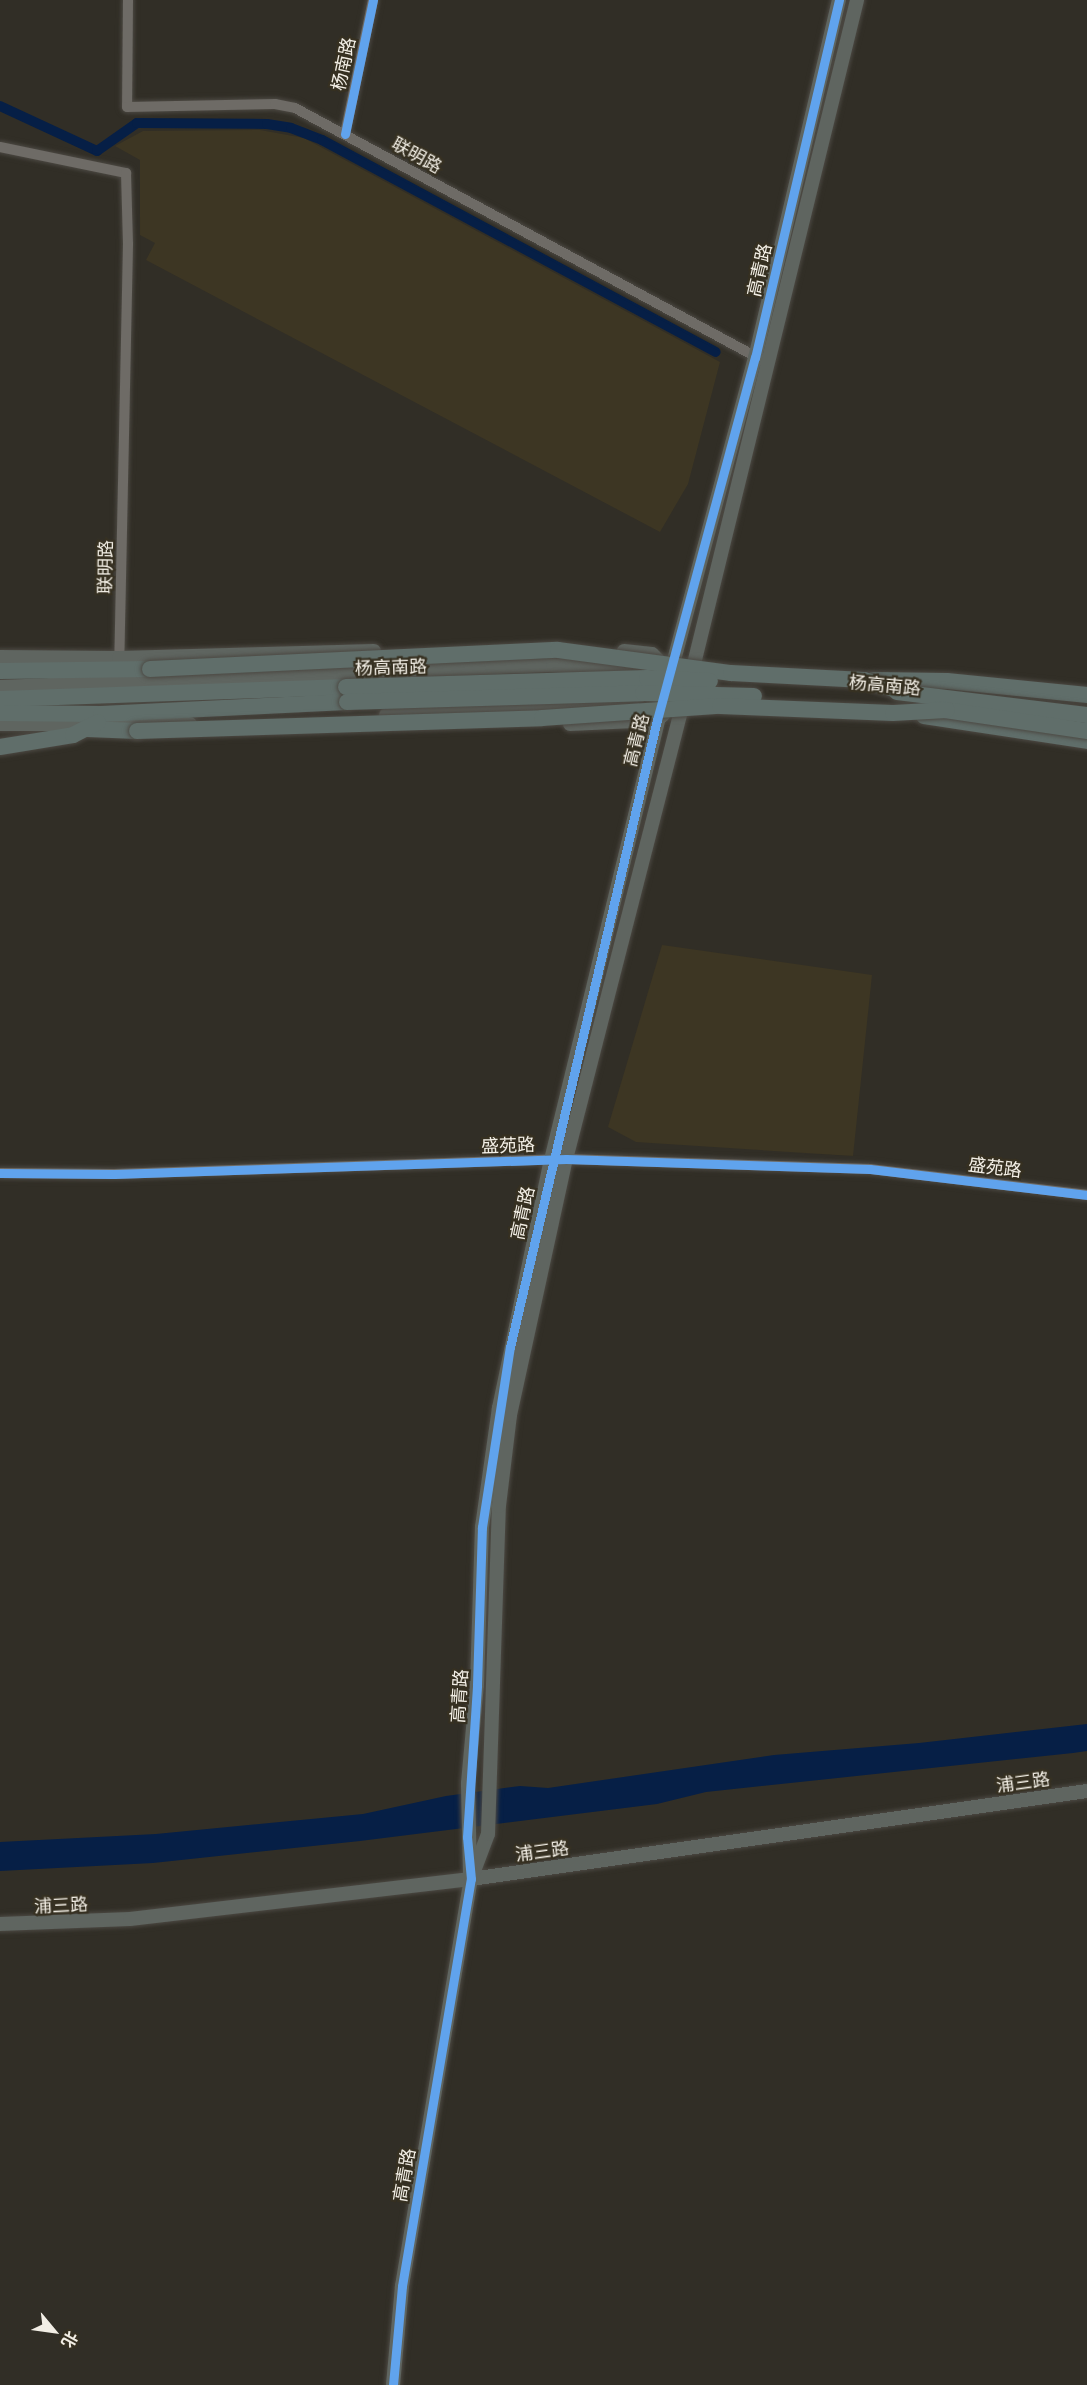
<!DOCTYPE html>
<html>
<head>
<meta charset="utf-8">
<style>
	body { margin:0 }
	#map { position:relative; width:1087px; height:2385px; overflow:hidden; background:#312e26; font-family:Lato,"Noto Sans SC",sans-serif }
	div>[style] { position:absolute }
	[style*='--x'] { left:calc(var(--x)*1px); top:calc(var(--y)*1px); width:calc(var(--w)*1px); rotate:calc(var(--a)*1deg) }
	.built>* { inset:0; background:#3d3623 }
	.water>* { inset:0; background:#061f46 }
	.canal>* { height:10px; margin:-5px; padding:0 5px; transform-origin:5px; border-radius:5px; background:#061f46 }
	.roads { filter:drop-shadow(0 0 2px #4c4943) drop-shadow(0 0 2px #4c4943) }
	.minor>* { height:10px; margin:-5px; padding:0 5px; transform-origin:5px; border-radius:5px; background:#6e6b66 }
	.major>* { height:14px; margin:-7px; padding:0 7px; transform-origin:7px; border-radius:7px; background:#5f6560 }
	.highway>* { height:16px; margin:-8px; padding:0 8px; transform-origin:8px; border-radius:8px; background:#606e6a }
	.bridges { filter:drop-shadow(0 0 2px #4c4943) drop-shadow(0 0 2px #4c4943) }
	.highway-bridge>* { height:16px; margin:-8px; padding:0 8px; transform-origin:8px; border-radius:8px; background:#606e6a }
	.cycleway>* { height:9px; margin:-4.5px; padding:0 4.5px; transform-origin:4.5px; border-radius:4.5px; background:#60a3ed }
	span { translate:-50% -50%; white-space:nowrap; text-align:center; line-height:1.15; -webkit-text-stroke:4.5px #363021; paint-order:stroke }
	.street-label { font-size:18px; color:#f2eee5 }
	.north { position:absolute; left:24px; top:2301px; width:60px; height:60px; -webkit-text-stroke:4px #363021; paint-order:stroke; rotate:119deg; font-size:16px; font-weight:700; line-height:24px; text-align:center; color:#f2eee5 }
	.north::after { content:''; display:block; margin:auto; width:21px; height:27px; background:#f2eee5; clip-path:polygon(50% 0,100% 100%,50% 72%,0 100%) }
</style>
</head>
<body>
<div id="map">
	<div class="built">
		<div style="clip-path:polygon(260px 130px,304px 138px,720px 362px,688px 484px,660px 532px,146px 260px,155px 243px,140px 235px,140px 160px,115px 146px,143px 131px)"></div>
		<div style="clip-path:polygon(662px 945px,872px 975px,853px 1156px,636px 1142px,608px 1127px)"></div>
	</div>
	<div class="water">
		<div style="clip-path:polygon(1087px 1724px,1087px 1751px,1073px 1753px,706px 1792px,657px 1804px,360px 1841px,153px 1863px,0 1871px,0 1842px,156px 1834px,363px 1814px,446px 1796px,520px 1786px,548px 1788px,774px 1755px,919px 1743px)"></div>
	</div>
	<div class="canal">
		<div style="--x:0;--y:106;--w:107;--a:24.9"></div>
		<div style="--x:97;--y:151;--w:49;--a:-35"></div>
		<div style="--x:137;--y:123;--w:130;--a:0.4"></div>
		<div style="--x:267;--y:124;--w:24;--a:9"></div>
		<div style="--x:291;--y:128;--w:33;--a:21"></div>
		<div style="--x:322;--y:140;--w:447;--a:28.3"></div>
	</div>
	<div class="roads">
		<div class="minor">
			<div style="--x:128;--y:0;--w:107;--a:90.5"></div>
			<div style="--x:127;--y:107;--w:148;--a:-1.2"></div>
			<div style="--x:275;--y:104;--w:20;--a:11"></div>
			<div style="--x:295;--y:108;--w:531;--a:28.35"></div>
			<div style="--x:345;--y:134;--w:137;--a:-78.2"></div>
			<div style="--x:0;--y:147;--w:129;--a:11.7"></div>
			<div style="--x:126;--y:173;--w:71;--a:88.4"></div>
			<div style="--x:128;--y:244;--w:414;--a:91.2"></div>
			<div style="--x:0;--y:1173;--w:114;--a:0.5"></div>
			<div style="--x:114;--y:1174;--w:452;--a:-1.9"></div>
			<div style="--x:566;--y:1159;--w:304;--a:1.9"></div>
			<div style="--x:870;--y:1169;--w:219;--a:6.8"></div>
		</div>
		<div class="major">
			<div style="--x:624;--y:651;--w:28;--a:6"></div>
			<div style="--x:652;--y:654;--w:18;--a:45"></div>
			<div style="--x:0;--y:657;--w:119;--a:0.5"></div>
			<div style="--x:119;--y:658;--w:255;--a:-1.6"></div>
			<div style="--x:670;--y:675;--w:328;--a:-75"></div>
			<div style="--x:755;--y:358;--w:368;--a:-76.8"></div>
			<div style="--x:691;--y:676;--w:696;--a:-76.2"></div>
			<div style="--x:0;--y:687;--w:553;--a:-2.28"></div>
			<div style="--x:553;--y:665;--w:95;--a:4.2"></div>
			<div style="--x:386;--y:715;--w:247;--a:-2.5"></div>
			<div style="--x:0;--y:724;--w:190;--a:0"></div>
			<div style="--x:570;--y:724;--w:87;--a:-2.6"></div>
			<div style="--x:657;--y:720;--w:8;--a:-40"></div>
			<div style="--x:470;--y:1874;--w:91;--a:-91.3"></div>
			<div style="--x:468;--y:1783;--w:98;--a:-84.8"></div>
			<div style="--x:477;--y:1685;--w:158;--a:-88.2"></div>
			<div style="--x:482;--y:1527;--w:120;--a:-81.9"></div>
			<div style="--x:499;--y:1408;--w:253;--a:-78.2"></div>
			<div style="--x:551;--y:1160;--w:471;--a:-76.3"></div>
			<div style="--x:0;--y:1924;--w:130;--a:-2.2"></div>
			<div style="--x:130;--y:1919;--w:343;--a:-6.7"></div>
			<div style="--x:471;--y:1879;--w:622;--a:-8.13"></div>
			<div style="--x:393;--y:2385;--w:99;--a:-84.8"></div>
			<div style="--x:402;--y:2286;--w:413;--a:-80.4"></div>
			<div style="--x:471;--y:1879;--w:48;--a:-69.3"></div>
			<div style="--x:488;--y:1834;--w:328;--a:-88.1"></div>
			<div style="--x:499;--y:1506;--w:92;--a:-83.1"></div>
			<div style="--x:510;--y:1415;--w:262;--a:-77.7"></div>
			<div style="--x:566;--y:1159;--w:474;--a:-75.6"></div>
		</div>
		<div class="highway">
			<div style="--x:0;--y:671;--w:150;--a:-0.8"></div>
			<div style="--x:873;--y:680;--w:74;--a:0.8"></div>
			<div style="--x:947;--y:681;--w:141;--a:5.7"></div>
			<div style="--x:0;--y:699;--w:346;--a:-2"></div>
			<div style="--x:0;--y:713;--w:101;--a:0.6"></div>
			<div style="--x:101;--y:714;--w:246;--a:-2.8"></div>
			<div style="--x:924;--y:716;--w:165;--a:8.7"></div>
			<div style="--x:87;--y:729;--w:50;--a:2.3"></div>
			<div style="--x:0;--y:747;--w:74;--a:-9.3"></div>
			<div style="--x:73;--y:735;--w:28;--a:-27"></div>
		</div>
	</div>
	<div class="bridges">
		<div class="highway-bridge">
			<div style="--x:150;--y:669;--w:408;--a:-2.7"></div>
			<div style="--x:558;--y:650;--w:175;--a:7.6"></div>
			<div style="--x:731;--y:673;--w:133;--a:3"></div>
			<div style="--x:864;--y:680;--w:45;--a:16.8"></div>
			<div style="--x:346;--y:687;--w:301;--a:-1.7"></div>
			<div style="--x:647;--y:678;--w:63;--a:2.7"></div>
			<div style="--x:897;--y:692;--w:191;--a:6.9"></div>
			<div style="--x:347;--y:702;--w:296;--a:-1.7"></div>
			<div style="--x:643;--y:693;--w:111;--a:1.5"></div>
			<div style="--x:938;--y:709;--w:151;--a:8.4"></div>
			<div style="--x:137;--y:731;--w:405;--a:-1.8"></div>
			<div style="--x:542;--y:718;--w:178;--a:-3.9"></div>
			<div style="--x:720;--y:706;--w:173;--a:2.3"></div>
			<div style="--x:893;--y:713;--w:54;--a:-3.2"></div>
		</div>
	</div>
	<div class="cycleway">
		<div style="--x:345;--y:134;--w:137;--a:-78.2"></div>
		<div style="--x:0;--y:1173;--w:114;--a:0.5"></div>
		<div style="--x:114;--y:1174;--w:452;--a:-1.9"></div>
		<div style="--x:566;--y:1159;--w:304;--a:1.9"></div>
		<div style="--x:870;--y:1169;--w:219;--a:6.8"></div>
		<div style="--x:393;--y:2385;--w:99;--a:-84.8"></div>
		<div style="--x:402;--y:2286;--w:413;--a:-80.4"></div>
		<div style="--x:471;--y:1879;--w:42;--a:-95.4"></div>
		<div style="--x:467;--y:1837;--w:152;--a:-86.2"></div>
		<div style="--x:477;--y:1685;--w:158;--a:-88.2"></div>
		<div style="--x:482;--y:1527;--w:182;--a:-81.2"></div>
		<div style="--x:510;--y:1347;--w:644;--a:-76.81"></div>
		<div style="--x:657;--y:720;--w:375;--a:-74.9"></div>
		<div style="--x:755;--y:358;--w:368;--a:-76.8"></div>
	</div>
	<div class="street-label">
		<span style="left:343px;top:64px;rotate:-78deg">杨南路</span>
		<span style="left:417px;top:155px;rotate:29deg">联明路</span>
		<span style="left:759px;top:270px;rotate:-77deg">高青路</span>
		<span style="left:105px;top:567px;rotate:-89deg">联明路</span>
		<span style="left:391px;top:667px;rotate:-2deg">杨高南路</span>
		<span style="left:885px;top:685px;rotate:5deg">杨高南路</span>
		<span style="left:636px;top:740px;rotate:-76deg">高青路</span>
		<span style="left:508px;top:1145px;rotate:-2deg">盛苑路</span>
		<span style="left:995px;top:1167px;rotate:7deg">盛苑路</span>
		<span style="left:522px;top:1213px;rotate:-78deg">高青路</span>
		<span style="left:459px;top:1696px;rotate:-86deg">高青路</span>
		<span style="left:1023px;top:1782px;rotate:-8deg">浦三路</span>
		<span style="left:542px;top:1851px;rotate:-8deg">浦三路</span>
		<span style="left:61px;top:1905px;rotate:-3deg">浦三路</span>
		<span style="left:404px;top:2175px;rotate:-80deg">高青路</span>
	</div>
	<div class="north">北</div>
</div>
</body>
</html>
